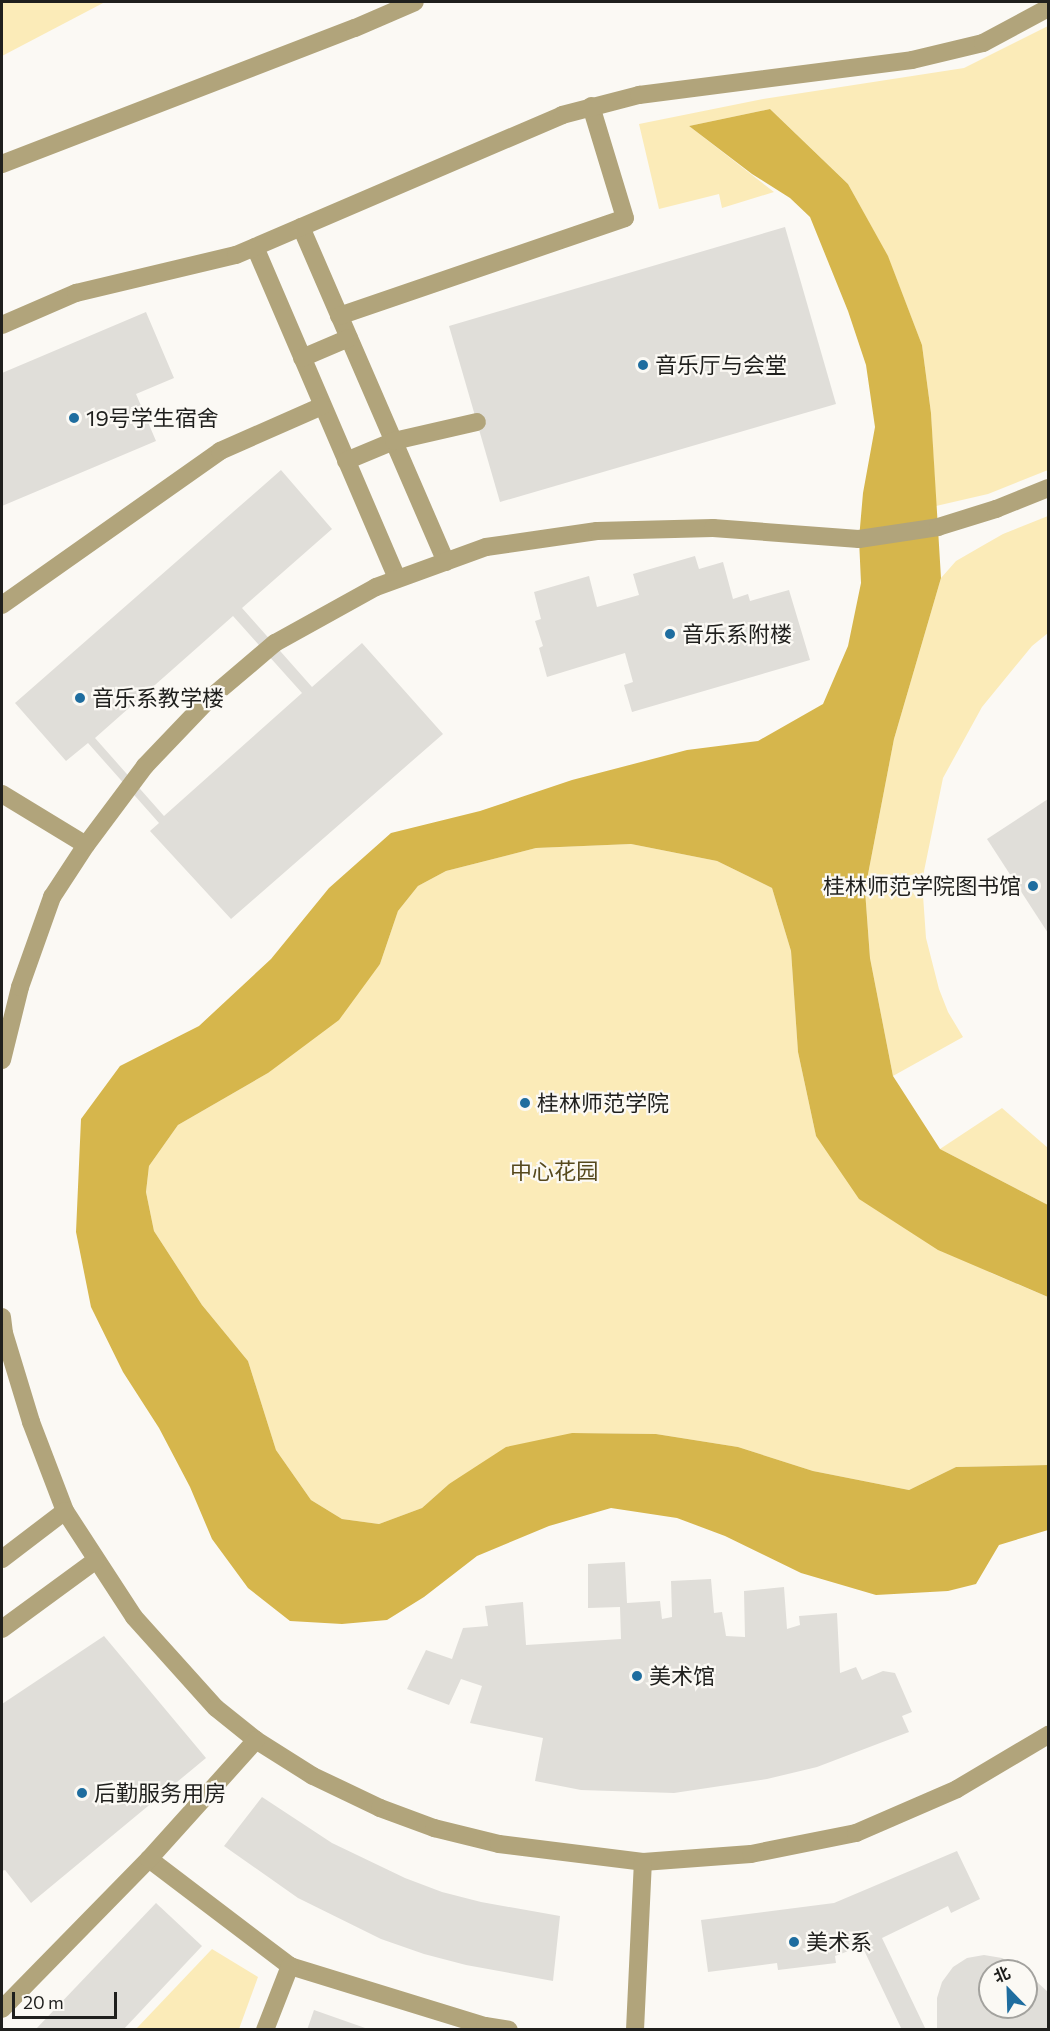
<!DOCTYPE html>
<html>
<head>
<meta charset="utf-8">
<style>
	body { margin:0 }
	#map { position:relative; width:1050px; height:2031px; overflow:hidden; background:#fbf9f4; font-family:Commissioner,"Noto Sans SC",sans-serif }
	div>[style] { position:absolute }
	[style*='--x'] { left:calc(var(--x)*1px); top:calc(var(--y)*1px); width:calc(var(--w)*1px); rotate:calc(var(--a)*1deg) }
	.green>* { inset:0; background:#fbebb8 }
	.water>* { inset:0; background:#d6b64c }
	.building>* { inset:0; background:#e0ded9 }
	.minor>* { height:18px; margin:-9px; padding:0 9px; transform-origin:9px; border-radius:9px; background:#b1a47b }
	.dots>* { width:16px; height:16px; translate:-50% -50%; box-sizing:border-box; border:3px solid #fbf9f4; border-radius:50% }
	span { translate:-50% -50%; white-space:nowrap; text-align:center; line-height:1.15; -webkit-text-stroke:4.5px #fbf9f4; paint-order:stroke }
	.poi-label { font-size:22px; color:#1f1f1d }
	.left { translate:0 -50%; text-align:left }
	.right { translate:-100% -50%; text-align:right }
	.park-label { font-size:22px; color:#55481c }
	.frame { position:absolute; inset:0; border:3px solid #1f1f1d; pointer-events:none }
	.north { position:absolute; left:978px; top:1959px; width:60px; height:60px; box-sizing:border-box; background:#fbf9f4; border:2px solid #a3a29e; border-radius:50%; rotate:337deg; font-size:16px; font-weight:700; line-height:24px; text-align:center; color:#1f1f1d }
	.north::after { content:''; display:block; margin:auto; width:21px; height:27px; background:#1f6d9f; clip-path:polygon(50% 0,100% 100%,50% 72%,0 100%) }
	.scale { position:absolute; left:12px; top:1992px; width:105px; height:27px; box-sizing:border-box; border:3px solid #1f1f1d; border-top:0; padding-left:8px; font-size:18px; line-height:21px; white-space:nowrap; color:#1f1f1d; -webkit-text-stroke:4px #fbf9f4; paint-order:stroke }
</style>
</head>
<body>
<div id="map">
	<div class="green">
		<div style="clip-path:polygon(2px 2px,105px 2px,2px 56px)"></div>
		<div style="clip-path:polygon(1048px 26px,1048px 470px,988px 494px,936px 506px,931px 413px,922px 345px,888px 257px,848px 184px,770px 109px,689px 126px,774px 192px,722px 208px,719px 194px,659px 209px,639px 124px,763px 99px,964px 68px)"></div>
		<div style="clip-path:polygon(1048px 516px,1048px 633px,1032px 646px,982px 707px,943px 778px,922px 881px,926px 938px,939px 989px,948px 1012px,963px 1037px,893px 1076px,870px 958px,865px 890px,894px 739px,941px 578px,956px 561px,982px 546px,1003px 534px)"></div>
		<div style="clip-path:polygon(631px 844px,717px 861px,772px 888px,791px 951px,798px 1052px,816px 1136px,991px 1273px,1048px 1297px,1048px 1465px,956px 1467px,909px 1490px,813px 1471px,738px 1447px,656px 1434px,572px 1433px,449px 1484px,422px 1508px,379px 1524px,342px 1519px,311px 1500px,276px 1450px,248px 1361px,202px 1305px,154px 1231px,146px 1192px,149px 1166px,178px 1125px,268px 1073px,380px 964px,398px 911px,418px 886px,446px 871px,536px 848px)"></div>
		<div style="clip-path:polygon(1002px 1108px,1048px 1148px,1048px 1205px,940px 1149px)"></div>
		<div style="clip-path:polygon(212px 1949px,258px 1977px,239px 2029px,136px 2029px)"></div>
	</div>
	<div class="water">
		<div style="clip-path:polygon(770px 109px,848px 184px,888px 256px,922px 345px,931px 413px,941px 578px,894px 739px,865px 890px,870px 958px,893px 1076px,940px 1149px,1048px 1205px,1048px 1297px,938px 1250px,859px 1199px,816px 1136px,798px 1052px,791px 951px,772px 888px,717px 861px,631px 844px,536px 848px,446px 871px,418px 886px,398px 911px,380px 964px,339px 1020px,268px 1073px,178px 1125px,149px 1166px,146px 1192px,154px 1231px,202px 1305px,248px 1361px,276px 1450px,311px 1500px,342px 1519px,379px 1524px,422px 1508px,449px 1484px,506px 1447px,572px 1433px,656px 1434px,738px 1447px,813px 1471px,909px 1490px,956px 1467px,1048px 1465px,1048px 1530px,999px 1545px,976px 1584px,948px 1591px,876px 1595px,801px 1573px,725px 1536px,677px 1518px,611px 1508px,549px 1526px,477px 1556px,424px 1597px,387px 1620px,342px 1624px,290px 1621px,248px 1588px,212px 1539px,190px 1487px,159px 1428px,123px 1372px,91px 1307px,76px 1232px,81px 1119px,120px 1066px,199px 1026px,271px 959px,329px 888px,391px 833px,480px 811px,572px 780px,687px 750px,758px 741px,823px 704px,848px 646px,861px 583px,859px 539px,863px 493px,875px 427px,866px 365px,848px 311px,810px 217px,790px 198px,752px 174px,689px 126px)"></div>
	</div>
	<div class="building">
		<div style="clip-path:polygon(785px 227px,836px 404px,500px 502px,449px 326px)"></div>
		<div style="clip-path:polygon(146px 312px,174px 378px,136px 394px,156px 441px,2px 506px,2px 373px)"></div>
		<div style="clip-path:polygon(evenodd,281px 470px,332px 529px,242px 608px,312px 687px,362px 643px,443px 734px,231px 919px,150px 831px,159px 823px,88px 743px,66px 761px,15px 703px,281px 470px,233px 616px,302px 693px,164px 816px,95px 738px,233px 616px)"></div>
		<div style="clip-path:polygon(695px 556px,699px 569px,723px 562px,733px 599px,748px 594px,750px 601px,789px 590px,810px 660px,632px 712px,624px 685px,633px 682px,625px 653px,547px 677px,539px 648px,543px 646px,535px 621px,541px 619px,534px 592px,589px 576px,597px 607px,639px 595px,633px 574px)"></div>
		<div style="clip-path:polygon(1048px 799px,1048px 933px,987px 839px)"></div>
		<div style="clip-path:polygon(625px 1562px,627px 1603px,660px 1601px,662px 1619px,672px 1617px,671px 1581px,711px 1579px,714px 1613px,722px 1612px,726px 1636px,745px 1637px,744px 1591px,784px 1587px,787px 1629px,800px 1625px,799px 1616px,837px 1613px,840px 1673px,856px 1667px,862px 1680px,883px 1671px,895px 1673px,912px 1712px,902px 1716px,909px 1732px,817px 1767px,767px 1779px,674px 1793px,581px 1790px,535px 1781px,543px 1738px,470px 1723px,482px 1686px,461px 1679px,449px 1705px,407px 1689px,426px 1650px,452px 1659px,463px 1628px,488px 1626px,485px 1606px,523px 1602px,526px 1645px,621px 1639px,620px 1607px,588px 1608px,588px 1564px)"></div>
		<div style="clip-path:polygon(104px 1636px,206px 1758px,31px 1903px,5px 1870px,2px 1871px,2px 1704px)"></div>
		<div style="clip-path:polygon(262px 1797px,332px 1843px,405px 1878px,442px 1892px,481px 1902px,560px 1916px,553px 1981px,466px 1965px,424px 1954px,381px 1939px,298px 1898px,224px 1846px)"></div>
		<div style="clip-path:polygon(957px 1851px,980px 1899px,951px 1913px,948px 1906px,882px 1938px,926px 2030px,902px 2030px,862px 1946px,835px 1956px,836px 1963px,778px 1970px,777px 1963px,708px 1972px,701px 1920px,834px 1903px)"></div>
		<div style="clip-path:polygon(156px 1903px,202px 1946px,123px 2030px,35px 2030px)"></div>
		<div style="clip-path:polygon(984px 1955px,1002px 1958px,1025px 1971px,990px 1971px,990px 2007px,1026px 2007px,1026px 1972px,1048px 1992px,1048px 2030px,937px 2030px,937px 1998px,942px 1982px,953px 1967px,967px 1958px)"></div>
		<div style="clip-path:polygon(314px 2010px,368px 2029px,368px 2030px,307px 2030px)"></div>
	</div>
	<div class="minor">
		<div style="--x:2;--y:164;--w:378;--a:-21.1"></div>
		<div style="--x:355;--y:28;--w:65;--a:-23.4"></div>
		<div style="--x:301;--y:227;--w:365;--a:66.6"></div>
		<div style="--x:255;--y:247;--w:361;--a:66.8"></div>
		<div style="--x:339;--y:316;--w:302;--a:-18.9"></div>
		<div style="--x:625;--y:218;--w:117;--a:-106.9"></div>
		<div style="--x:2;--y:325;--w:81;--a:-23.4"></div>
		<div style="--x:76;--y:293;--w:164;--a:-13.4"></div>
		<div style="--x:236;--y:255;--w:355;--a:-23.2"></div>
		<div style="--x:562;--y:115;--w:80;--a:-14.6"></div>
		<div style="--x:639;--y:95;--w:275;--a:-7.3"></div>
		<div style="--x:912;--y:60;--w:73;--a:-13.5"></div>
		<div style="--x:983;--y:43;--w:74;--a:-28.3"></div>
		<div style="--x:302;--y:358;--w:51;--a:-23.1"></div>
		<div style="--x:346;--y:461;--w:52;--a:-22.6"></div>
		<div style="--x:394;--y:441;--w:85;--a:-12.9"></div>
		<div style="--x:2;--y:605;--w:267;--a:-35.2"></div>
		<div style="--x:220;--y:451;--w:111;--a:-23.8"></div>
		<div style="--x:2;--y:794;--w:98;--a:31.3"></div>
		<div style="--x:2;--y:1060;--w:75;--a:-76.1"></div>
		<div style="--x:20;--y:987;--w:96;--a:-70.4"></div>
		<div style="--x:52;--y:897;--w:62;--a:-56.8"></div>
		<div style="--x:86;--y:845;--w:99;--a:-53.2"></div>
		<div style="--x:145;--y:766;--w:93;--a:-46.3"></div>
		<div style="--x:209;--y:699;--w:87;--a:-40.3"></div>
		<div style="--x:275;--y:643;--w:115;--a:-29"></div>
		<div style="--x:376;--y:587;--w:117;--a:-20"></div>
		<div style="--x:486;--y:547;--w:112;--a:-8.2"></div>
		<div style="--x:597;--y:531;--w:116;--a:-1.5"></div>
		<div style="--x:713;--y:528;--w:146;--a:4.3"></div>
		<div style="--x:859;--y:539;--w:80;--a:-8.6"></div>
		<div style="--x:938;--y:527;--w:61;--a:-17.2"></div>
		<div style="--x:996;--y:509;--w:56;--a:-22"></div>
		<div style="--x:2;--y:1317;--w:16;--a:83"></div>
		<div style="--x:4;--y:1333;--w:93;--a:73.1"></div>
		<div style="--x:31;--y:1422;--w:95;--a:69.1"></div>
		<div style="--x:65;--y:1511;--w:126;--a:56.9"></div>
		<div style="--x:134;--y:1617;--w:122;--a:48"></div>
		<div style="--x:216;--y:1708;--w:51;--a:38.7"></div>
		<div style="--x:256;--y:1740;--w:67;--a:32.3"></div>
		<div style="--x:313;--y:1776;--w:74;--a:25.5"></div>
		<div style="--x:380;--y:1808;--w:58;--a:20.3"></div>
		<div style="--x:434;--y:1828;--w:67;--a:13.8"></div>
		<div style="--x:499;--y:1844;--w:145;--a:7.1"></div>
		<div style="--x:643;--y:1862;--w:108;--a:-4.2"></div>
		<div style="--x:751;--y:1854;--w:107;--a:-11.3"></div>
		<div style="--x:856;--y:1833;--w:110;--a:-23.5"></div>
		<div style="--x:957;--y:1789;--w:106;--a:-30.7"></div>
		<div style="--x:2;--y:1559;--w:79;--a:-37.3"></div>
		<div style="--x:2;--y:1629;--w:115;--a:-36.2"></div>
		<div style="--x:149;--y:1859;--w:177;--a:37.2"></div>
		<div style="--x:290;--y:1966;--w:204;--a:17.1"></div>
		<div style="--x:485;--y:2026;--w:24;--a:9"></div>
		<div style="--x:2;--y:2009;--w:210;--a:-45.6"></div>
		<div style="--x:149;--y:1859;--w:160;--a:-48"></div>
		<div style="--x:265;--y:2030;--w:69;--a:-68.7"></div>
		<div style="--x:635;--y:2030;--w:168;--a:-87.3"></div>
	</div>
	<div class="dots">
		<div style="left:643px;top:365px;background:#1f6d9f"></div>
		<div style="left:74px;top:418px;background:#1f6d9f"></div>
		<div style="left:670px;top:634px;background:#1f6d9f"></div>
		<div style="left:80px;top:698px;background:#1f6d9f"></div>
		<div style="left:1033px;top:886px;background:#1f6d9f"></div>
		<div style="left:525px;top:1103px;background:#1f6d9f"></div>
		<div style="left:637px;top:1676px;background:#1f6d9f"></div>
		<div style="left:82px;top:1793px;background:#1f6d9f"></div>
		<div style="left:794px;top:1942px;background:#1f6d9f"></div>
	</div>
	<div class="poi-label">
		<span class="left" style="left:655px;top:365px">音乐厅与会堂</span>
		<span class="left" style="left:86px;top:418px">19号学生宿舍</span>
		<span class="left" style="left:682px;top:634px">音乐系附楼</span>
		<span class="left" style="left:92px;top:698px">音乐系教学楼</span>
		<span class="right" style="left:1021px;top:886px">桂林师范学院图书馆</span>
		<span class="left" style="left:537px;top:1103px">桂林师范学院</span>
		<span class="left" style="left:649px;top:1676px">美术馆</span>
		<span class="left" style="left:94px;top:1793px">后勤服务用房</span>
		<span class="left" style="left:806px;top:1942px">美术系</span>
	</div>
	<div class="park-label">
		<span style="left:554px;top:1171px">中心花园</span>
	</div>
	<div class="frame"></div>
	<div class="north">北</div>
	<div class="scale">20 m</div>
</div>
</body>
</html>
